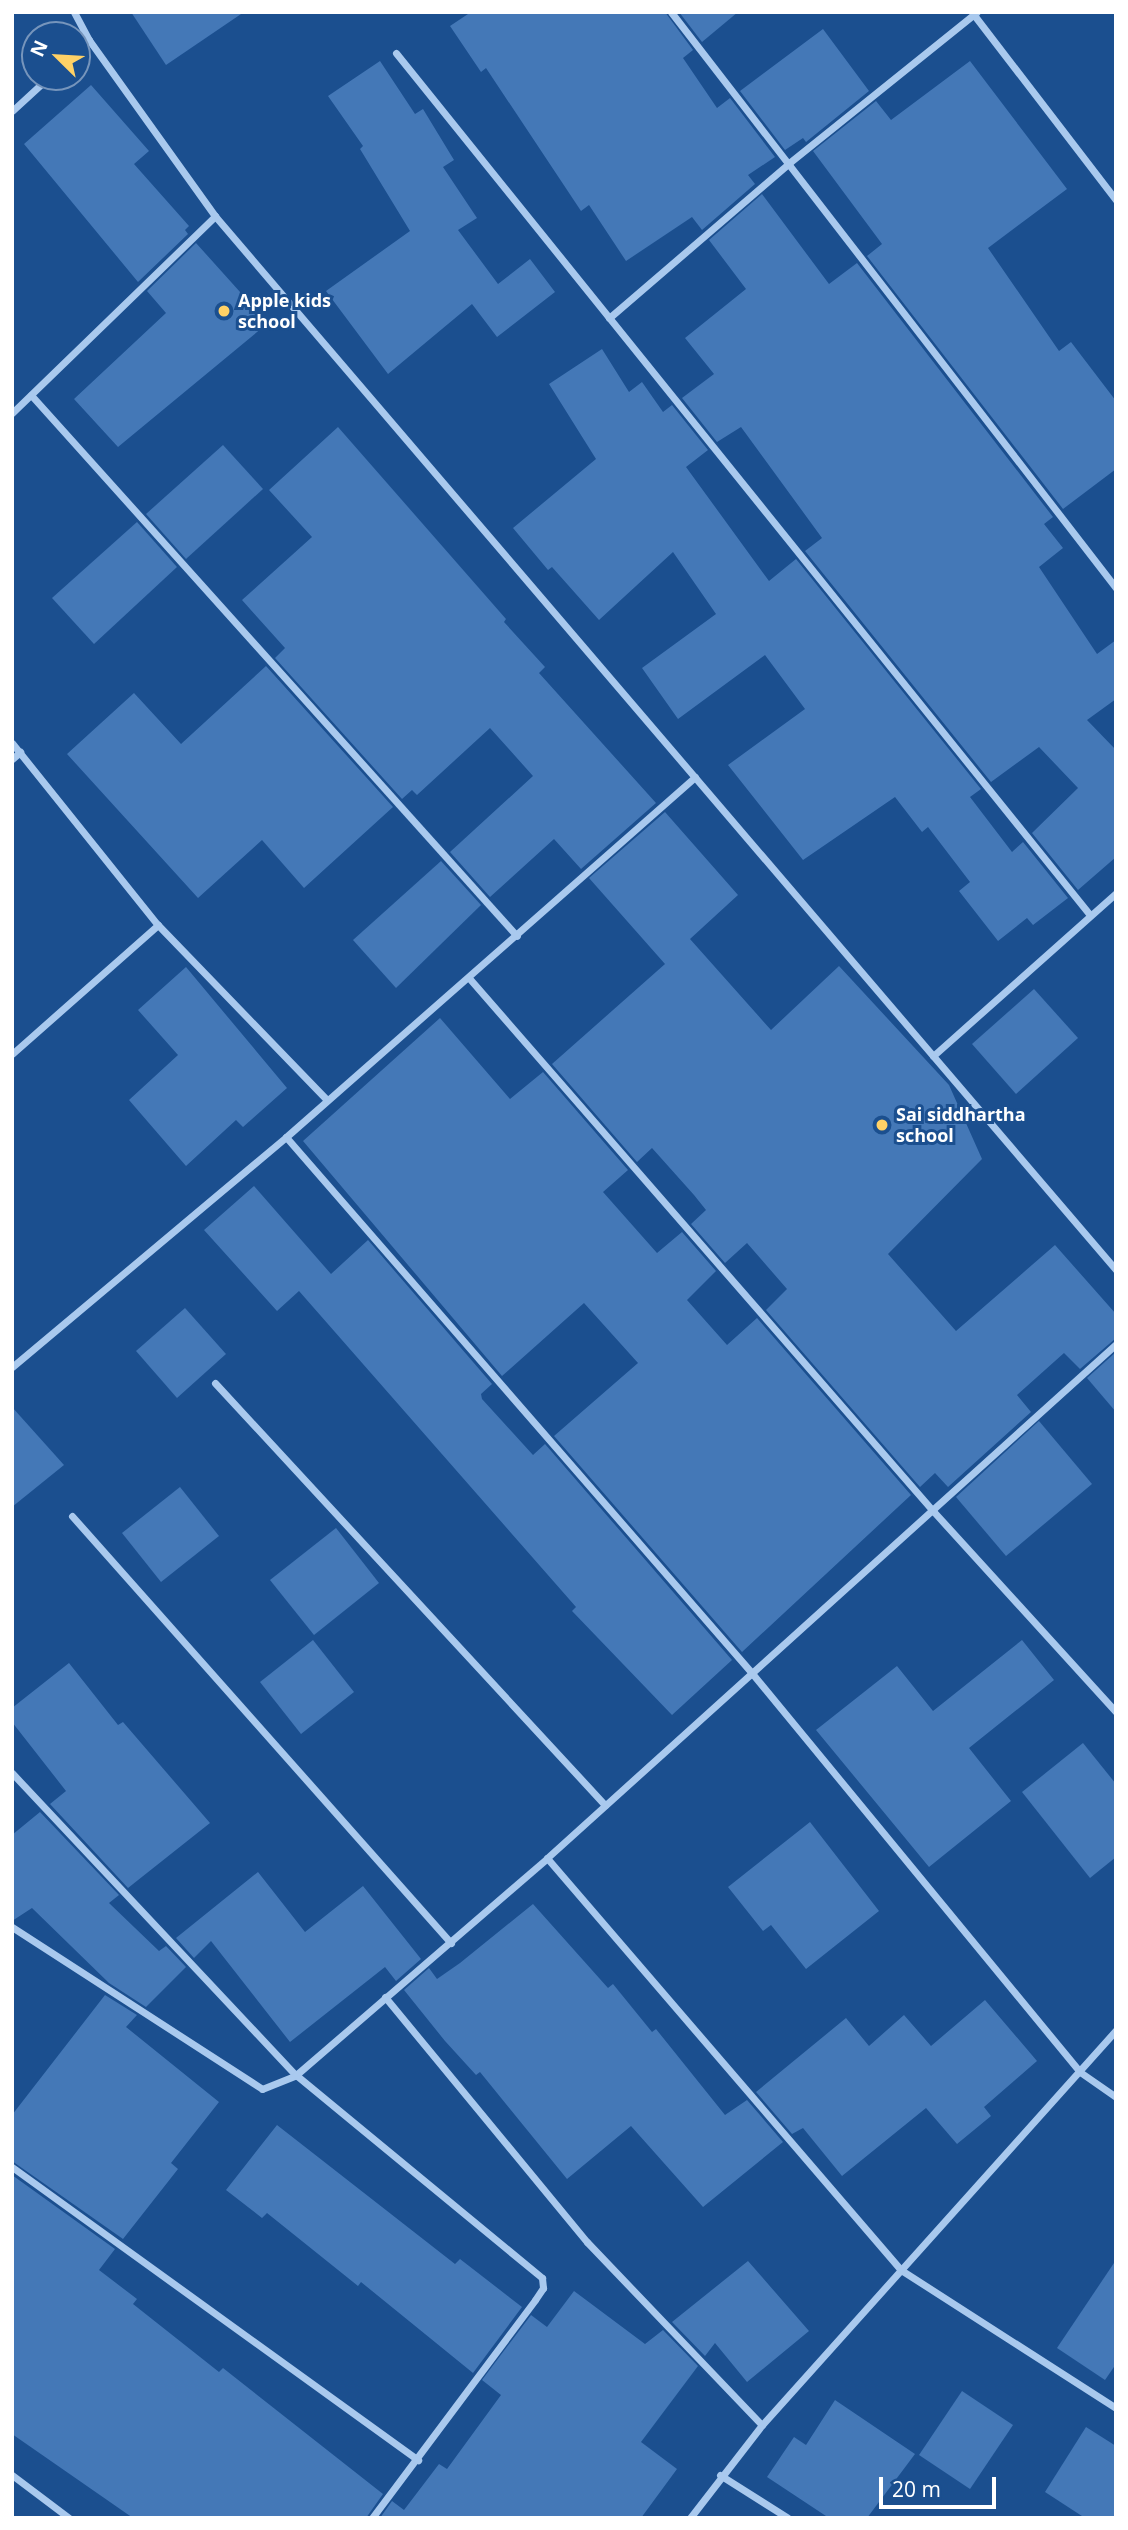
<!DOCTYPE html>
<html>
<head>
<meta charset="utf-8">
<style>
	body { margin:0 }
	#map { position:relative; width:1128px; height:2530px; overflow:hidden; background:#1b4f8f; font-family:"Open Sans",sans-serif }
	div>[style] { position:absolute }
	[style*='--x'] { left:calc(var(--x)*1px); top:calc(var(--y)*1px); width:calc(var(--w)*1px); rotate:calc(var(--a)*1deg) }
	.building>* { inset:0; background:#4478b7 }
	.minor>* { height:7px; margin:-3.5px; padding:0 3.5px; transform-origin:3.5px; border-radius:3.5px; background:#a9c9ee }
	.dots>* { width:19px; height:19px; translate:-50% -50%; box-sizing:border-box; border:4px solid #1b4f8f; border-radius:50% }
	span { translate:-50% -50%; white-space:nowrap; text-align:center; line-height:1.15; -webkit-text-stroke:6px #1b4f8f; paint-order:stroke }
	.poi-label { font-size:18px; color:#fff; font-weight:700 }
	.left { translate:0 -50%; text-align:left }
	.frame { position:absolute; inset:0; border:14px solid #fff; pointer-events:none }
	.north { position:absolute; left:21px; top:21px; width:70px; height:70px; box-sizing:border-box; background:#1b4f8f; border:2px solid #7695bc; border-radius:50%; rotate:294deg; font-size:19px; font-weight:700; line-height:28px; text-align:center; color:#fff }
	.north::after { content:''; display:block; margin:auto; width:24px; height:32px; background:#ffd166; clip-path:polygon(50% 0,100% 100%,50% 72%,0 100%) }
	.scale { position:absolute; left:879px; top:2477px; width:117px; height:32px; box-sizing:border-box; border:4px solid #fff; border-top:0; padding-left:9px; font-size:21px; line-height:24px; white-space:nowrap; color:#fff; -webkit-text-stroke:5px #1b4f8f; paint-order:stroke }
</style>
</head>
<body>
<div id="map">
	<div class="building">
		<div style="clip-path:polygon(131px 12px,244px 12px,166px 65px)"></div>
		<div style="clip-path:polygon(471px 12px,665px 12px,693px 50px,683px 58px,717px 108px,730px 98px,775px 157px,748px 175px,755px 184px,702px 230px,692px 217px,626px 261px,589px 205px,581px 211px,486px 68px,481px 72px,450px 26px)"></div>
		<div style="clip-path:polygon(679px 12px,738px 12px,702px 42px)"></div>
		<div style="clip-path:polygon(823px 29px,869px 91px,806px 142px,803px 138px,785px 150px,740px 91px)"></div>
		<div style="clip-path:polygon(380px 61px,415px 114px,423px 109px,454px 160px,443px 167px,477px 218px,458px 230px,498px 284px,530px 259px,555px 292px,497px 337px,472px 304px,388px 374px,326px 291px,410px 231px,360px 149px,363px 146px,328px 96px)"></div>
		<div style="clip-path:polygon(970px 61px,1067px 189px,988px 248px,1059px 351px,1071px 342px,1116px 401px,1116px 469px,1063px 509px,867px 256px,882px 244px,813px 151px,876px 101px,891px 120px)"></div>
		<div style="clip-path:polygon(91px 85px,149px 151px,134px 164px,189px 226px,185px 230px,188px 234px,138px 282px,24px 144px)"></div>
		<div style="clip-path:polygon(762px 194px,829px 284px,857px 263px,1053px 517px,1044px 524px,1063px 548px,1039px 567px,1097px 654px,1116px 640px,1116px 699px,1087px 720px,1116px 750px,1116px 857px,1078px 890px,1032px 833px,1078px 788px,1039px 747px,991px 782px,805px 551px,822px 538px,741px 427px,717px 442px,682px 398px,714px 374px,685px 338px,746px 289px,709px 240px)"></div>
		<div style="clip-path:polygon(196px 243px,268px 323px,118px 447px,74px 399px,166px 313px,147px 291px)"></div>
		<div style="clip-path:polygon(602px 349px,629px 392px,642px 382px,663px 412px,672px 405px,708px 450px,686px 467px,769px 581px,796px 559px,981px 789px,970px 797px,1012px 852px,1023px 842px,1068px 898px,1033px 925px,1027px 918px,998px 941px,959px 891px,970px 882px,928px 827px,922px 832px,895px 797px,803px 860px,728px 765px,805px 709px,765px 655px,678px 719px,642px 668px,716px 614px,673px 552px,599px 620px,552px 567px,548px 570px,513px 528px,596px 459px,549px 384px)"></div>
		<div style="clip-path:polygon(338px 427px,506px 619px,504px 622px,545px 667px,539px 673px,656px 803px,581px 869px,554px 839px,490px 897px,450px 852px,533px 776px,490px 728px,417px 795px,412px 790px,402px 799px,275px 658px,285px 648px,242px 600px,312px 537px,269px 490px)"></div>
		<div style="clip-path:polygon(223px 445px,263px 489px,186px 559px,146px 514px)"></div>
		<div style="clip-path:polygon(137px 522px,177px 567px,94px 644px,52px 598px)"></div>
		<div style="clip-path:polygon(266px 666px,393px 807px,304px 888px,262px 840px,198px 898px,67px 754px,134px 693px,181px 744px)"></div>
		<div style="clip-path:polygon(665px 812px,738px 895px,690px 939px,771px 1030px,839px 966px,949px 1085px,982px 1159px,888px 1254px,956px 1331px,1055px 1245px,1116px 1314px,1116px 1338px,1080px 1369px,1064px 1353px,1017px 1395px,1031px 1412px,948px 1487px,935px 1473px,920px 1487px,766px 1310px,787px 1289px,747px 1243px,725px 1263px,691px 1224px,706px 1210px,694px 1195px,652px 1148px,637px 1162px,552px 1064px,665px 964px,589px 878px)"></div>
		<div style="clip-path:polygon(441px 861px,481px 905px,396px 988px,353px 940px)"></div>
		<div style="clip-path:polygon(186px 967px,287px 1088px,243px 1127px,236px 1120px,186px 1166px,129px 1100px,178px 1055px,138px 1010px)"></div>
		<div style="clip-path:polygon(1034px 989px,1078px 1038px,1016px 1094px,972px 1044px)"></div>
		<div style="clip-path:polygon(440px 1018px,510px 1099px,543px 1072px,628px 1170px,603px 1192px,657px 1253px,682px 1232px,716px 1271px,687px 1300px,727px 1345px,757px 1318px,911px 1495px,742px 1652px,554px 1436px,638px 1363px,584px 1303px,502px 1376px,303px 1141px)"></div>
		<div style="clip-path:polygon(254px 1186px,331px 1274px,368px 1240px,492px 1384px,481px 1394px,482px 1399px,533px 1455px,545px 1444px,732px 1660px,672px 1715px,572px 1611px,576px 1607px,299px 1291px,277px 1311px,204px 1230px)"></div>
		<div style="clip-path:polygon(185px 1308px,226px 1354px,177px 1398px,136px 1351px)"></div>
		<div style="clip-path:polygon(1116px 1352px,1116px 1412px,1087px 1378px)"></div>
		<div style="clip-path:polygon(12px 1407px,64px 1465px,12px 1507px)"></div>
		<div style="clip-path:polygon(1039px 1421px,1092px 1484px,1006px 1556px,956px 1497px)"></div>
		<div style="clip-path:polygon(180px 1487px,219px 1536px,161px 1582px,122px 1533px)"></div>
		<div style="clip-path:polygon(336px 1528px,379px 1583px,314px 1635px,270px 1580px)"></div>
		<div style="clip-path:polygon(313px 1640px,354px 1692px,301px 1734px,260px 1682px)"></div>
		<div style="clip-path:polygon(1022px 1640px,1054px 1680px,969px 1748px,1011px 1801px,929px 1867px,816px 1730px,897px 1666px,933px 1711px)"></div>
		<div style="clip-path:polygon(69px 1663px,118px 1725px,123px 1722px,210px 1823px,128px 1888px,50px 1804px,66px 1791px,12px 1722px,12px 1708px)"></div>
		<div style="clip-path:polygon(1083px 1743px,1116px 1784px,1116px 1857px,1090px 1878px,1022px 1792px)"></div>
		<div style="clip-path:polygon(40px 1812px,119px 1895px,109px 1903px,159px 1951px,166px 1946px,186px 1967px,146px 2007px,109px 1983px,32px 1908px,12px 1921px,12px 1835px)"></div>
		<div style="clip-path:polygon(810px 1822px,879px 1911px,806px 1969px,771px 1925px,763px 1931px,728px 1887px)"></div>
		<div style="clip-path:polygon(258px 1872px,305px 1932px,363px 1886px,421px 1959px,396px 1981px,385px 1967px,290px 2042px,211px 1941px,194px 1958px,176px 1938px)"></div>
		<div style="clip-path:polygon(533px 1904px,608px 1988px,613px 1984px,652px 2032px,656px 2029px,725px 2115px,747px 2100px,783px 2142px,703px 2207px,631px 2126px,567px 2179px,480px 2072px,476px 2075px,445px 2041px,404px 1990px,429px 1968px,437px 1979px,460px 1963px)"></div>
		<div style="clip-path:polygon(105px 1995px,137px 2015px,126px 2027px,219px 2102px,171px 2163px,178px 2169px,123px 2239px,12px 2161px,12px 2115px)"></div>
		<div style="clip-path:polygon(985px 2000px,1037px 2061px,984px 2107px,991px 2116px,957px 2144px,926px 2108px,842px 2176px,803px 2128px,792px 2134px,756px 2092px,846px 2018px,869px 2046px,904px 2015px,931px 2046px)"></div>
		<div style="clip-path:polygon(277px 2125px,455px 2264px,460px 2259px,522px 2307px,473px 2373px,361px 2282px,358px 2286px,267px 2213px,262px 2218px,226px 2190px)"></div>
		<div style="clip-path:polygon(12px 2175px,115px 2249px,99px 2270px,137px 2299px,133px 2304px,219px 2372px,223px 2368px,383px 2494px,366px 2518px,133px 2518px,12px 2434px)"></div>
		<div style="clip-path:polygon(1116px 2260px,1116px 2364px,1105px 2380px,1057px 2348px)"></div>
		<div style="clip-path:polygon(748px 2261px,809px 2331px,747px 2382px,715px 2343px,705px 2356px,672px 2322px)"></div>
		<div style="clip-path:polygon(574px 2291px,645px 2344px,663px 2330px,698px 2366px,641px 2442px,677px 2469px,641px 2518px,380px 2518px,392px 2501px,404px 2510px,439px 2464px,447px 2469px,501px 2395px,482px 2380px,531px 2315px,547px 2327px)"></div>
		<div style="clip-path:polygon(962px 2391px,1013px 2425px,970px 2489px,919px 2455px)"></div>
		<div style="clip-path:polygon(835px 2400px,915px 2454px,867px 2518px,829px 2518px,767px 2477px,794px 2437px,806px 2445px)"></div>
		<div style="clip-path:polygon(1086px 2427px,1116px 2446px,1116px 2518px,1085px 2518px,1045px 2492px)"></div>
	</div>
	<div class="minor">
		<div style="--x:74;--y:12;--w:32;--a:62"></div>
		<div style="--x:89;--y:40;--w:216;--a:54.4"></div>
		<div style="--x:215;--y:216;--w:1387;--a:49.47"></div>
		<div style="--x:671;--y:12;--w:728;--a:52.31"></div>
		<div style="--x:974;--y:15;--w:233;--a:52.5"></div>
		<div style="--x:77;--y:52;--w:17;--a:-45"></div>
		<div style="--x:396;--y:53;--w:1107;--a:51.16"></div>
		<div style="--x:12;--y:111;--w:50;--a:-42.6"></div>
		<div style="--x:609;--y:318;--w:238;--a:-40.7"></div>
		<div style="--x:789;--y:163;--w:241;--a:-38.8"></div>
		<div style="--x:31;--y:395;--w:727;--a:48.07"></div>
		<div style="--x:12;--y:413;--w:283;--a:-44.1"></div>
		<div style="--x:12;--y:743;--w:233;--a:51.3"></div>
		<div style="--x:158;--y:925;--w:243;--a:46"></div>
		<div style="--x:12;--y:759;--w:11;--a:-41"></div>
		<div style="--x:469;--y:978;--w:708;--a:48.95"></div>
		<div style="--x:934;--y:1512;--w:270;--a:47.7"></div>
		<div style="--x:12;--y:1054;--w:195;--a:-41.5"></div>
		<div style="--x:933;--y:1056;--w:245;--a:-41.7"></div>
		<div style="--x:286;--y:1137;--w:709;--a:49"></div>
		<div style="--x:751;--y:1672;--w:518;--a:50.56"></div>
		<div style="--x:1080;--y:2072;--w:44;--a:34.8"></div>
		<div style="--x:12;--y:1367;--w:358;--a:-40"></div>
		<div style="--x:286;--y:1137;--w:545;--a:-41.35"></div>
		<div style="--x:215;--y:1383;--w:575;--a:47.26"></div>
		<div style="--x:72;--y:1516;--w:571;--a:48.41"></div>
		<div style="--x:12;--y:1773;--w:415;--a:46.8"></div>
		<div style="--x:296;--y:2075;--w:319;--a:39.5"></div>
		<div style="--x:542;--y:2278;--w:10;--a:84"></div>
		<div style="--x:543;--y:2288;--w:14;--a:124"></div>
		<div style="--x:535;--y:2300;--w:272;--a:126.8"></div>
		<div style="--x:547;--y:1858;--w:543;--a:49.33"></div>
		<div style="--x:901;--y:2270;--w:255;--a:32.7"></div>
		<div style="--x:12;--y:1927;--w:298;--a:32.9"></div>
		<div style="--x:262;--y:2089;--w:37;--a:-22"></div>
		<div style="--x:296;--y:2075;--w:332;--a:-40.8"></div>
		<div style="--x:547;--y:1858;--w:767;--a:-42.09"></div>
		<div style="--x:385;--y:1997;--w:318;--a:50.5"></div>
		<div style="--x:587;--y:2242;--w:253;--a:46.3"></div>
		<div style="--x:12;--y:2167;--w:501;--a:35.82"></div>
		<div style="--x:12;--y:2475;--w:71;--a:37"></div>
		<div style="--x:720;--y:2475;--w:80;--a:32.3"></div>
		<div style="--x:690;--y:2518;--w:118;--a:-52.3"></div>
		<div style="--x:762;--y:2425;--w:530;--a:-48.13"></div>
	</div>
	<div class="dots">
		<div style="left:224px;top:311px;background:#ffd166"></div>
		<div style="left:882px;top:1125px;background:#ffd166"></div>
	</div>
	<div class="poi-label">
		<span class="left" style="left:238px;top:311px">Apple kids<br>school</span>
		<span class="left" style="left:896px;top:1125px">Sai siddhartha<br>school</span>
	</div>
	<div class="frame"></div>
	<div class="north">N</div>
	<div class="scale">20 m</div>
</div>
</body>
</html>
